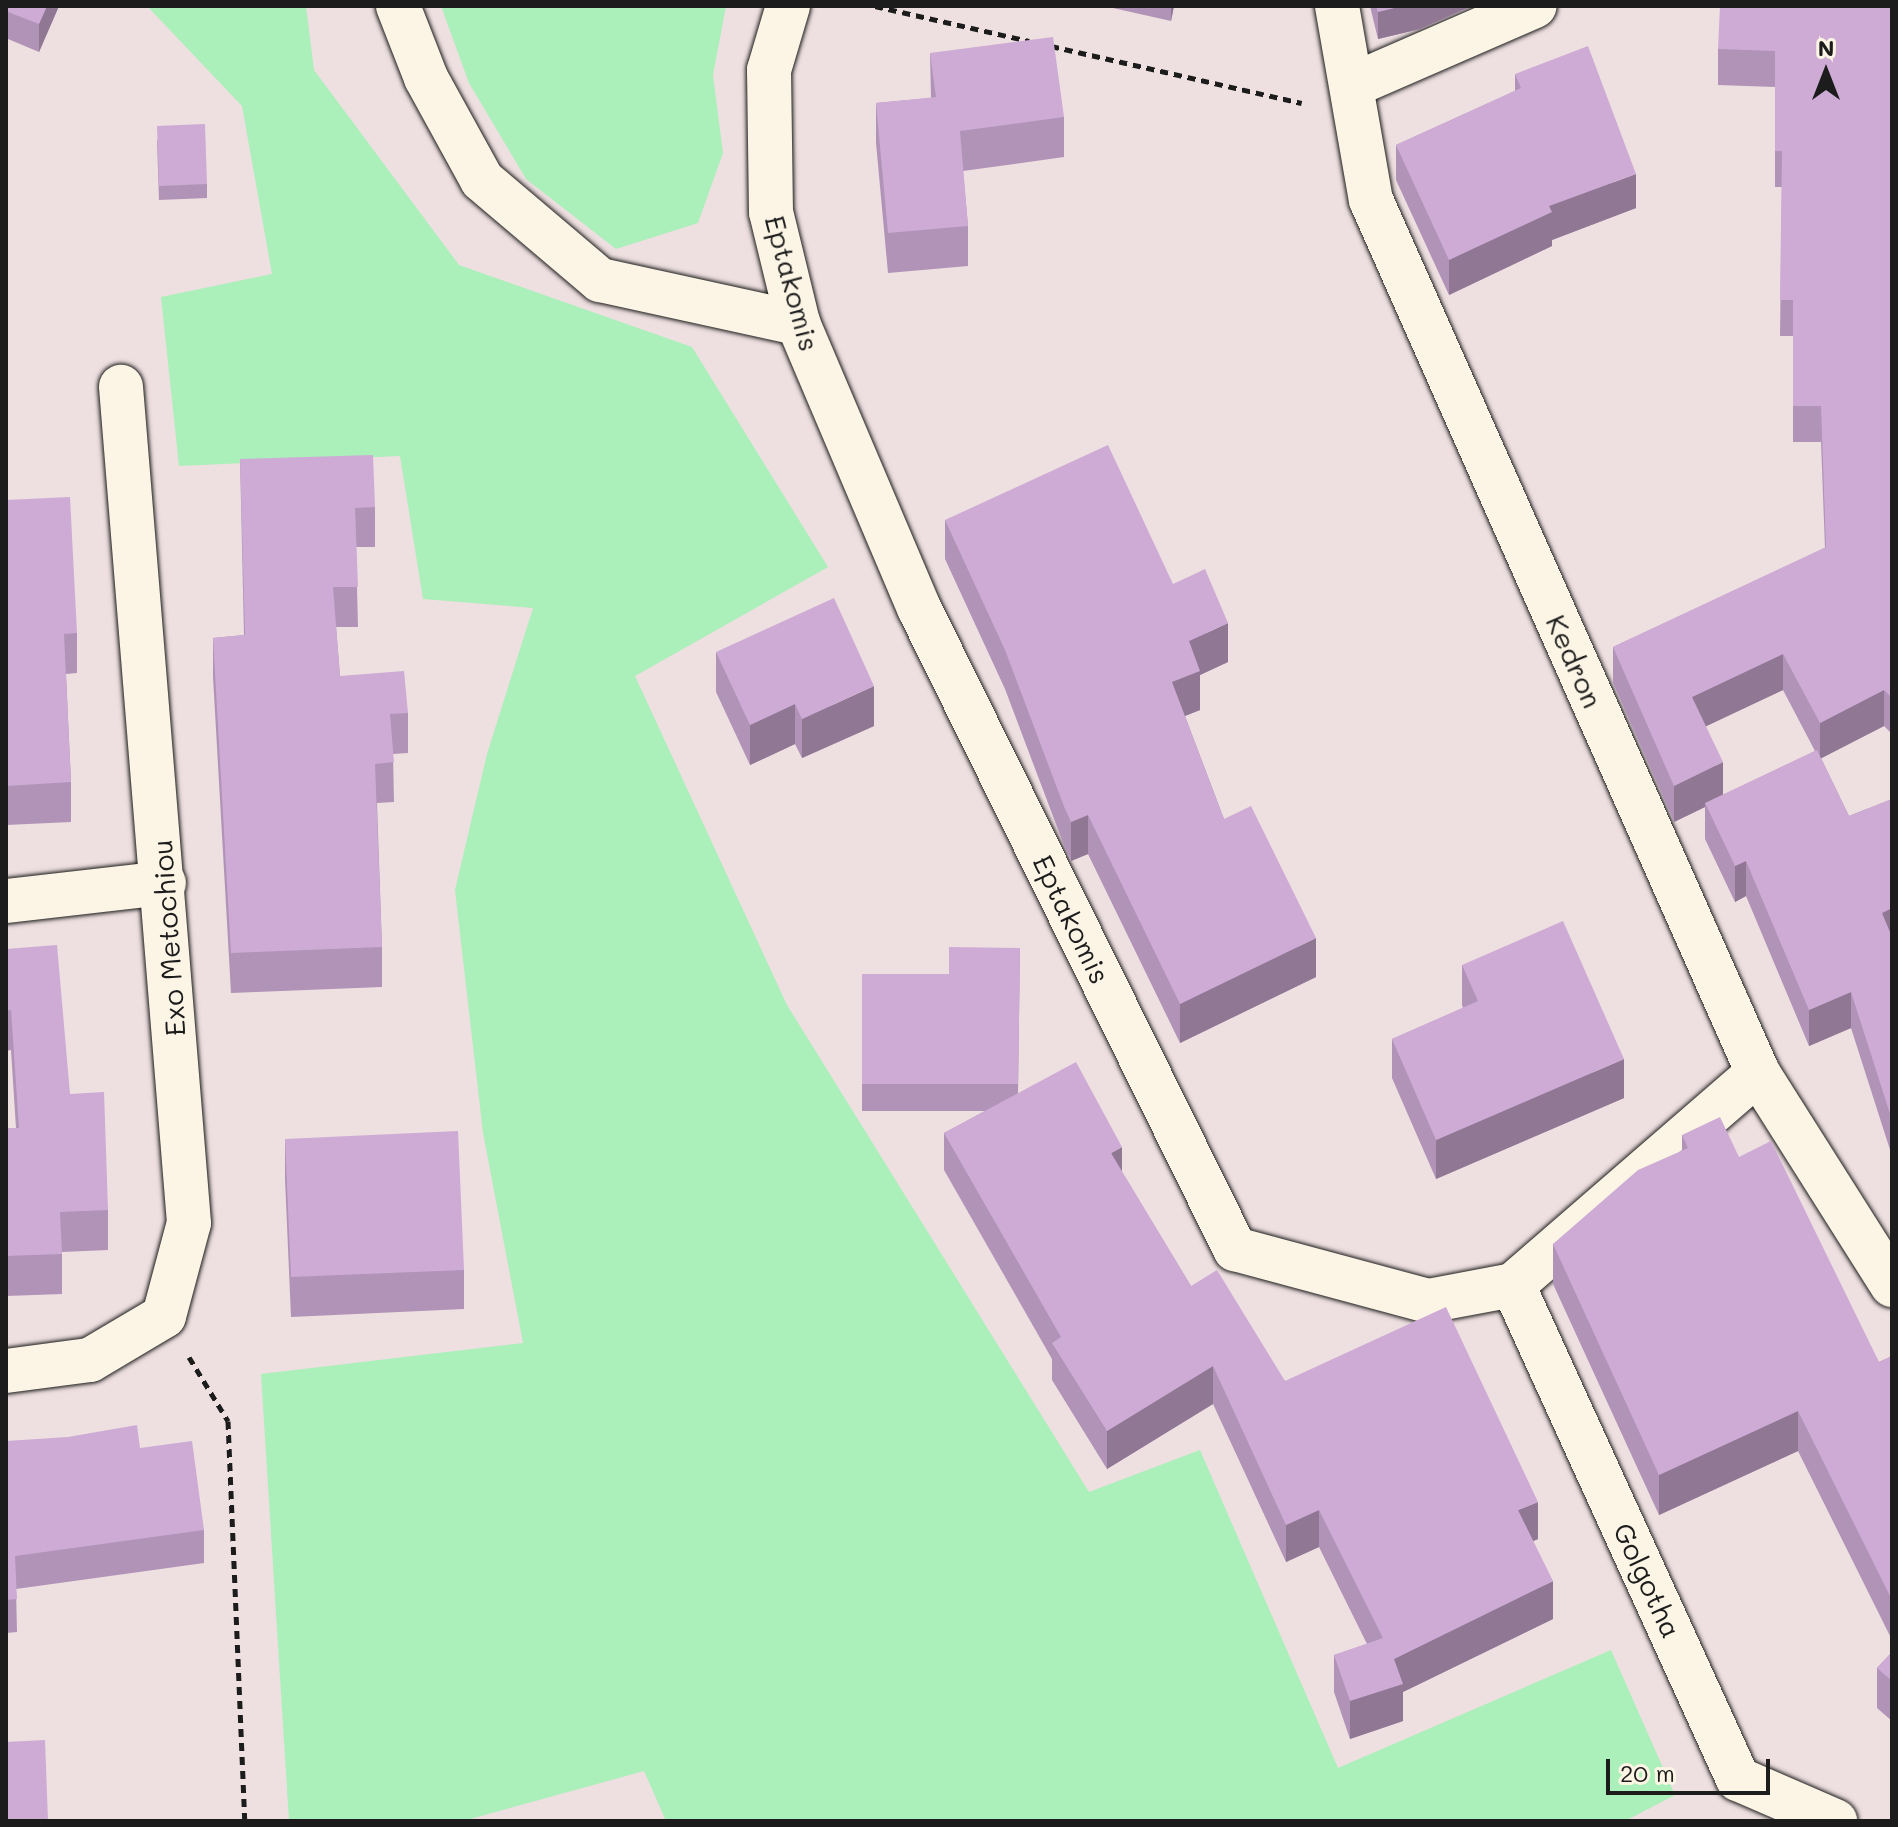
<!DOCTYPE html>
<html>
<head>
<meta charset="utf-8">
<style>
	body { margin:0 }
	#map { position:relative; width:1898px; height:1827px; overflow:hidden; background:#eedfe0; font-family:Mali,sans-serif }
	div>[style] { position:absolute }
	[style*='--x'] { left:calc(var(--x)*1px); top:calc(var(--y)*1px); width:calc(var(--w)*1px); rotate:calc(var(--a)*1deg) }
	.green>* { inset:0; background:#abefba }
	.path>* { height:5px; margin-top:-2.5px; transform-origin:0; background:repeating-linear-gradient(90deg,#1c1c1c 0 8px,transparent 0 14px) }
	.roads { filter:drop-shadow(0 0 2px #1c1c1c) drop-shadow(0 0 2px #1c1c1c) }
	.minor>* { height:44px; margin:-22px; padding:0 22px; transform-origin:22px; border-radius:22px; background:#fcf5e5 }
	.wall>* { inset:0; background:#b093b7 }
	.shaded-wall>* { inset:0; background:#907895 }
	.building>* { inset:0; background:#cdabd5 }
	span { translate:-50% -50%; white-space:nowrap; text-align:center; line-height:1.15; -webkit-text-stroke:8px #fcf5e5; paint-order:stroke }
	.street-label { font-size:28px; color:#1c1c1c }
	.frame { position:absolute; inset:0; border:8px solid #1c1c1c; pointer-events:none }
	.north { position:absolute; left:1786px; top:32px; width:80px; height:80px; -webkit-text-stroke:6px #fcf5e5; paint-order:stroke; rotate:0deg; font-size:22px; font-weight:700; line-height:32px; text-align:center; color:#1c1c1c }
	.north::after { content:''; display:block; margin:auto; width:28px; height:36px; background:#1c1c1c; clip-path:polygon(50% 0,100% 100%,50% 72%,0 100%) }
	.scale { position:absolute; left:1606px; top:1759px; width:164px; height:36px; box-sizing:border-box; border:4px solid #1c1c1c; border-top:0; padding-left:10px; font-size:24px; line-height:28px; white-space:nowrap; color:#1c1c1c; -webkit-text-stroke:6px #fcf5e5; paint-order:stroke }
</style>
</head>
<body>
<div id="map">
	<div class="green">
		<div style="clip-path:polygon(147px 6px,306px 6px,314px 70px,459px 265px,692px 347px,828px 567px,635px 676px,787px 1005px,1089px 1492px,1200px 1450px,1338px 1768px,1611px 1650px,1675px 1795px,1625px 1821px,666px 1821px,644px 1771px,463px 1821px,289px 1821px,261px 1374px,523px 1343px,483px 1133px,455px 890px,487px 754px,533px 608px,423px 599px,400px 456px,179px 466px,161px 297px,272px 274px,242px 106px)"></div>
		<div style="clip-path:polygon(441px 6px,726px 6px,713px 75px,723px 153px,698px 223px,616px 249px,526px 179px,469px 83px)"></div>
	</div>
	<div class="path">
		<div style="--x:875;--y:6;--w:158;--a:12.8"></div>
		<div style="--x:1051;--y:46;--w:257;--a:12.8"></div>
		<div style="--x:189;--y:1357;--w:75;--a:58.6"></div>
		<div style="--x:228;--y:1421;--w:400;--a:87.6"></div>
	</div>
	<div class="roads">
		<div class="minor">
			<div style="--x:398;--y:6;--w:77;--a:68.7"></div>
			<div style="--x:426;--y:78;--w:116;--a:61.2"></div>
			<div style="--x:482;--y:180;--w:155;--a:40.3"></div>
			<div style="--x:600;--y:280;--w:203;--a:12.3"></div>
			<div style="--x:788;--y:6;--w:67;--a:106.5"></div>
			<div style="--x:769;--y:70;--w:142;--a:89.2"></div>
			<div style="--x:771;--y:212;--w:114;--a:76.3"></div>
			<div style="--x:798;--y:323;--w:310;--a:67"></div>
			<div style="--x:919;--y:608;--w:715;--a:63.76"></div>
			<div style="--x:1235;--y:1249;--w:200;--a:15.1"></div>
			<div style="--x:1428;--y:1301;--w:86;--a:-10.7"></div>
			<div style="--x:1513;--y:1285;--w:324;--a:-40.9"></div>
			<div style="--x:1337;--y:6;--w:197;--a:80.1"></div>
			<div style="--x:1371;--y:200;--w:955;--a:66.09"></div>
			<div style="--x:1758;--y:1073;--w:251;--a:57.7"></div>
			<div style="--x:1353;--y:85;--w:198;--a:-23.5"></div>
			<div style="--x:6;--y:901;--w:159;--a:-6.5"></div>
			<div style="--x:1513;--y:1285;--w:543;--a:65.51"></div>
			<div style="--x:1738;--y:1779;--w:106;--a:23.4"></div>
			<div style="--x:6;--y:1371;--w:85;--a:-7.5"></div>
			<div style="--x:90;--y:1360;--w:86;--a:-30.7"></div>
			<div style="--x:164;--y:1316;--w:96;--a:-75"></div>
			<div style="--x:189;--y:1223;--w:839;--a:-94.65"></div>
		</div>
	</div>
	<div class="wall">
		<div style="clip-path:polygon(6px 6px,59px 6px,39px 52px,8px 39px,6px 43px)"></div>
		<div style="clip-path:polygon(1104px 6px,1174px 6px,1171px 21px)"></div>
		<div style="clip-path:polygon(1370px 6px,1472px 6px,1420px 29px,1378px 39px)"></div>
		<div style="clip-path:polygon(evenodd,1892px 6px,1892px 734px,1884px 726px,1821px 758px,1849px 816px,1892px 799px,1892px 1156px,1851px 1028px,1809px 1046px,1746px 896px,1735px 902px,1705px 839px,1705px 807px,1674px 822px,1613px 683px,1613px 647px,1825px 548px,1821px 442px,1793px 442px,1793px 336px,1780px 336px,1782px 187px,1775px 187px,1775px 87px,1718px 85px,1718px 49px,1892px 6px,1783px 690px,1815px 751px,1723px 795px,1705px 726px,1783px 690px)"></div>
		<div style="clip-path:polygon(930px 53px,1064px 117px,1064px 157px,963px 171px,968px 226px,968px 266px,888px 273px,876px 143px,876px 103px,931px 98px)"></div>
		<div style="clip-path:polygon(1515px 74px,1636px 208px,1552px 240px,1552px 246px,1449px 295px,1396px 180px,1396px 145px,1515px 91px)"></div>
		<div style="clip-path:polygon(157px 140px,207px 184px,207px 198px,159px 200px)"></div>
		<div style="clip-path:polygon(240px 459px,375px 507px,375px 547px,356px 547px,358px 627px,336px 627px,340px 676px,408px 713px,408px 753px,393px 754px,394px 802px,377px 803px,382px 947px,382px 987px,231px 993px,213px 677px,213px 638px,244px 635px)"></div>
		<div style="clip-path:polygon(6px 500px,77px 633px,77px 673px,66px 674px,71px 782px,71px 822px,6px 825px)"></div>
		<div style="clip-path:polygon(945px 520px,1173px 584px,1228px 662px,1200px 675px,1200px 710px,1185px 716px,1224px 819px,1316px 977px,1180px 1043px,1088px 854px,1071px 861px,1065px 848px,1005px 689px,945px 559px)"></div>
		<div style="clip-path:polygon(716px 652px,874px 726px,802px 758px,795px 744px,750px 765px,716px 692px)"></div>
		<div style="clip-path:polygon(1020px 948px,1018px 1093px,1122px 1172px,1191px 1286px,1285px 1381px,1538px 1539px,1533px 1541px,1553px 1619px,1403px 1692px,1403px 1721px,1350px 1739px,1334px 1692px,1334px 1655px,1367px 1644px,1319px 1547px,1286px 1562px,1213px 1404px,1107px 1469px,1052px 1380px,1052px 1359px,944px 1170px,944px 1133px,985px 1111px,862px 1111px,862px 974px,949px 974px)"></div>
		<div style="clip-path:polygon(6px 949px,70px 1094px,108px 1210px,108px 1250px,62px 1252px,62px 1294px,6px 1296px,6px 1128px,16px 1128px,11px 1050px,6px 1051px)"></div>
		<div style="clip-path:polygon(1462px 965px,1624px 1098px,1436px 1179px,1392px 1078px,1392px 1039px,1463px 1008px,1462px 1005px)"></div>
		<div style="clip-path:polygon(1682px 1135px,1739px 1157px,1879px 1362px,1892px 1356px,1892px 1640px,1798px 1451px,1659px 1515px,1553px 1284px,1553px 1244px,1682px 1150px)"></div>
		<div style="clip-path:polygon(285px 1139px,464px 1270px,464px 1309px,291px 1317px,285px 1179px)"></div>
		<div style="clip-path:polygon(6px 1441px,140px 1448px,204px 1530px,204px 1563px,16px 1589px,17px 1632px,6px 1633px)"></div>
		<div style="clip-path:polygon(1892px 1652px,1892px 1721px,1877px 1708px,1877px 1668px)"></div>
	</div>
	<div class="shaded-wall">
		<div style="clip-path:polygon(47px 6px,59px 6px,39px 52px,39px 24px)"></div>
		<div style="clip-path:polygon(1171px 6px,1174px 6px,1171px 21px)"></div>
		<div style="clip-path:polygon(1402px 6px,1472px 6px,1420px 29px,1378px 39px,1378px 12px)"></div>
		<div style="clip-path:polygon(8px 12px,8px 39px,6px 43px,6px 15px)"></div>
		<div style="clip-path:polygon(1636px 174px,1636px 208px,1552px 240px,1552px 246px,1449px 295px,1449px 260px,1549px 206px)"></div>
		<div style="clip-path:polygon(1228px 623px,1228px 662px,1200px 675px,1200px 710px,1172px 721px,1172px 682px,1189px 641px)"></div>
		<div style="clip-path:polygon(1783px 654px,1783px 690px,1692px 733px,1692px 697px)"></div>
		<div style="clip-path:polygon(874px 686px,874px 726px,802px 758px,802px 719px)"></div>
		<div style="clip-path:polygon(1884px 690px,1884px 726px,1820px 759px,1820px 723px)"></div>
		<div style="clip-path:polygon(795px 704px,795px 744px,750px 765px,750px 725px)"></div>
		<div style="clip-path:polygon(1723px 762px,1723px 798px,1705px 803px,1705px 807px,1674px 822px,1674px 786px)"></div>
		<div style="clip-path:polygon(1088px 815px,1088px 854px,1071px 861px,1071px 822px)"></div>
		<div style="clip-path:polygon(1746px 861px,1746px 896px,1735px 902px,1735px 866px)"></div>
		<div style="clip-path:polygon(1892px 908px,1892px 944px,1882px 913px)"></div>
		<div style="clip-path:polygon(1316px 938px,1316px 977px,1180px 1043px,1180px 1004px)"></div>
		<div style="clip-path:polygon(1851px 992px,1851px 1028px,1809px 1046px,1809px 1010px)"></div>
		<div style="clip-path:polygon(1624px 1059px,1624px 1098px,1436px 1179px,1436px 1140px)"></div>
		<div style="clip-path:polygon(1122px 1147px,1122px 1184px,1111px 1153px)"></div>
		<div style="clip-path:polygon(1213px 1366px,1213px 1404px,1107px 1469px,1107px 1431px)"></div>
		<div style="clip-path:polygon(1798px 1411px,1798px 1451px,1659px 1515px,1659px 1475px)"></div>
		<div style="clip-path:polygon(1538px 1502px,1538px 1539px,1518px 1548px,1518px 1510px)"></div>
		<div style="clip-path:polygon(1319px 1510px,1319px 1547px,1286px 1562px,1286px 1525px)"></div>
		<div style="clip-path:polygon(1553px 1581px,1553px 1619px,1403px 1692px,1403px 1721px,1350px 1739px,1350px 1701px,1394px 1659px)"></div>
	</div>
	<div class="building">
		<div style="clip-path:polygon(6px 6px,47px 6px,39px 24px,8px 12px,6px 15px)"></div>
		<div style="clip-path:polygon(1376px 6px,1402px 6px,1378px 12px)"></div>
		<div style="clip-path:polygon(1720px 6px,1892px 6px,1892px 698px,1884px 690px,1820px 723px,1783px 654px,1692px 697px,1723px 762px,1674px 786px,1613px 647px,1826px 547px,1821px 406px,1793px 406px,1793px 300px,1780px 300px,1782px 151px,1775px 151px,1775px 51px,1718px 49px)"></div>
		<div style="clip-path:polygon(1053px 37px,1064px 117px,960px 131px,968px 226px,888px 233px,876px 103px,936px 97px,930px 53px)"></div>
		<div style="clip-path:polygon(1588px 46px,1636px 174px,1549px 206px,1552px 212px,1449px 260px,1396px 145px,1521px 88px,1515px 74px)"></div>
		<div style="clip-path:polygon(205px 124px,207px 184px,159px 186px,157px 126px)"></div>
		<div style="clip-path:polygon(1108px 445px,1173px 584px,1205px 569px,1228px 623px,1189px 641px,1200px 671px,1172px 682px,1224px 819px,1251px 806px,1316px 938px,1180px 1004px,1088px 815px,1071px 822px,1065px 809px,1005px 650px,945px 520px)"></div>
		<div style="clip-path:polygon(373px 455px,375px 507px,355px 508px,358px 587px,333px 587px,340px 676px,404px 671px,408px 713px,390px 714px,394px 762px,375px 764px,382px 947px,231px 953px,213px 638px,245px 635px,240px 459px)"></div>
		<div style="clip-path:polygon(70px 497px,77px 633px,64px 634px,71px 782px,6px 786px,6px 500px)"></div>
		<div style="clip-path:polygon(834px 598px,874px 686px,802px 719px,795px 704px,750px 725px,716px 652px)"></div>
		<div style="clip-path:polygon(1817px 750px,1849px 816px,1892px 799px,1892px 908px,1882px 913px,1892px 937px,1892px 1120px,1851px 992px,1809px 1010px,1746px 861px,1735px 866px,1705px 803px)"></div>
		<div style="clip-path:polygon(1563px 921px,1624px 1059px,1436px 1140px,1392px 1039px,1478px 1001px,1462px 965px)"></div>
		<div style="clip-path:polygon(57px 945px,70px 1094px,104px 1092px,108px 1210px,60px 1212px,62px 1254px,6px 1256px,6px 1128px,19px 1128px,11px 1010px,6px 1011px,6px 949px)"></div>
		<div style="clip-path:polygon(949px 947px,1020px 948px,1018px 1084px,862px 1084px,862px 974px,949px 974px)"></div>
		<div style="clip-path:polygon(1076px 1062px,1122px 1147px,1111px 1153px,1191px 1286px,1217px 1270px,1285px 1381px,1446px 1307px,1538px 1502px,1518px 1510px,1553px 1581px,1394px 1659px,1403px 1684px,1350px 1701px,1334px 1655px,1383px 1638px,1319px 1510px,1286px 1525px,1213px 1366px,1107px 1431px,1052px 1343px,1061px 1337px,944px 1133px)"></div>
		<div style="clip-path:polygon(1720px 1117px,1739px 1157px,1771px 1141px,1879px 1362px,1892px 1356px,1892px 1600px,1798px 1411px,1659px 1475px,1553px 1244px,1638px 1170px,1688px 1148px,1682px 1135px)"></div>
		<div style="clip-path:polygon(458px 1131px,464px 1270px,291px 1277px,285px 1139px)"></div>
		<div style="clip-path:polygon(137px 1425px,140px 1448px,192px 1441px,204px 1530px,15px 1556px,17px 1599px,6px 1600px,6px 1441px,68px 1437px)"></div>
		<div style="clip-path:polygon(1892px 1652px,1892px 1681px,1877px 1668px)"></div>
		<div style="clip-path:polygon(45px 1740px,48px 1821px,6px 1821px,6px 1742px)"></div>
	</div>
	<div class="street-label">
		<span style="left:793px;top:283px;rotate:75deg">Eptakomis</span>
		<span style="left:1575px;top:661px;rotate:66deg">Kedron</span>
		<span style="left:1072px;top:919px;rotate:64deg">Eptakomis</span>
		<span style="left:168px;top:938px;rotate:-94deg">Exo Metochiou</span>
		<span style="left:1648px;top:1580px;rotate:65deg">Golgotha</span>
	</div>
	<div class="frame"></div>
	<div class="north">N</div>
	<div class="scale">20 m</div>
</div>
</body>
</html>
